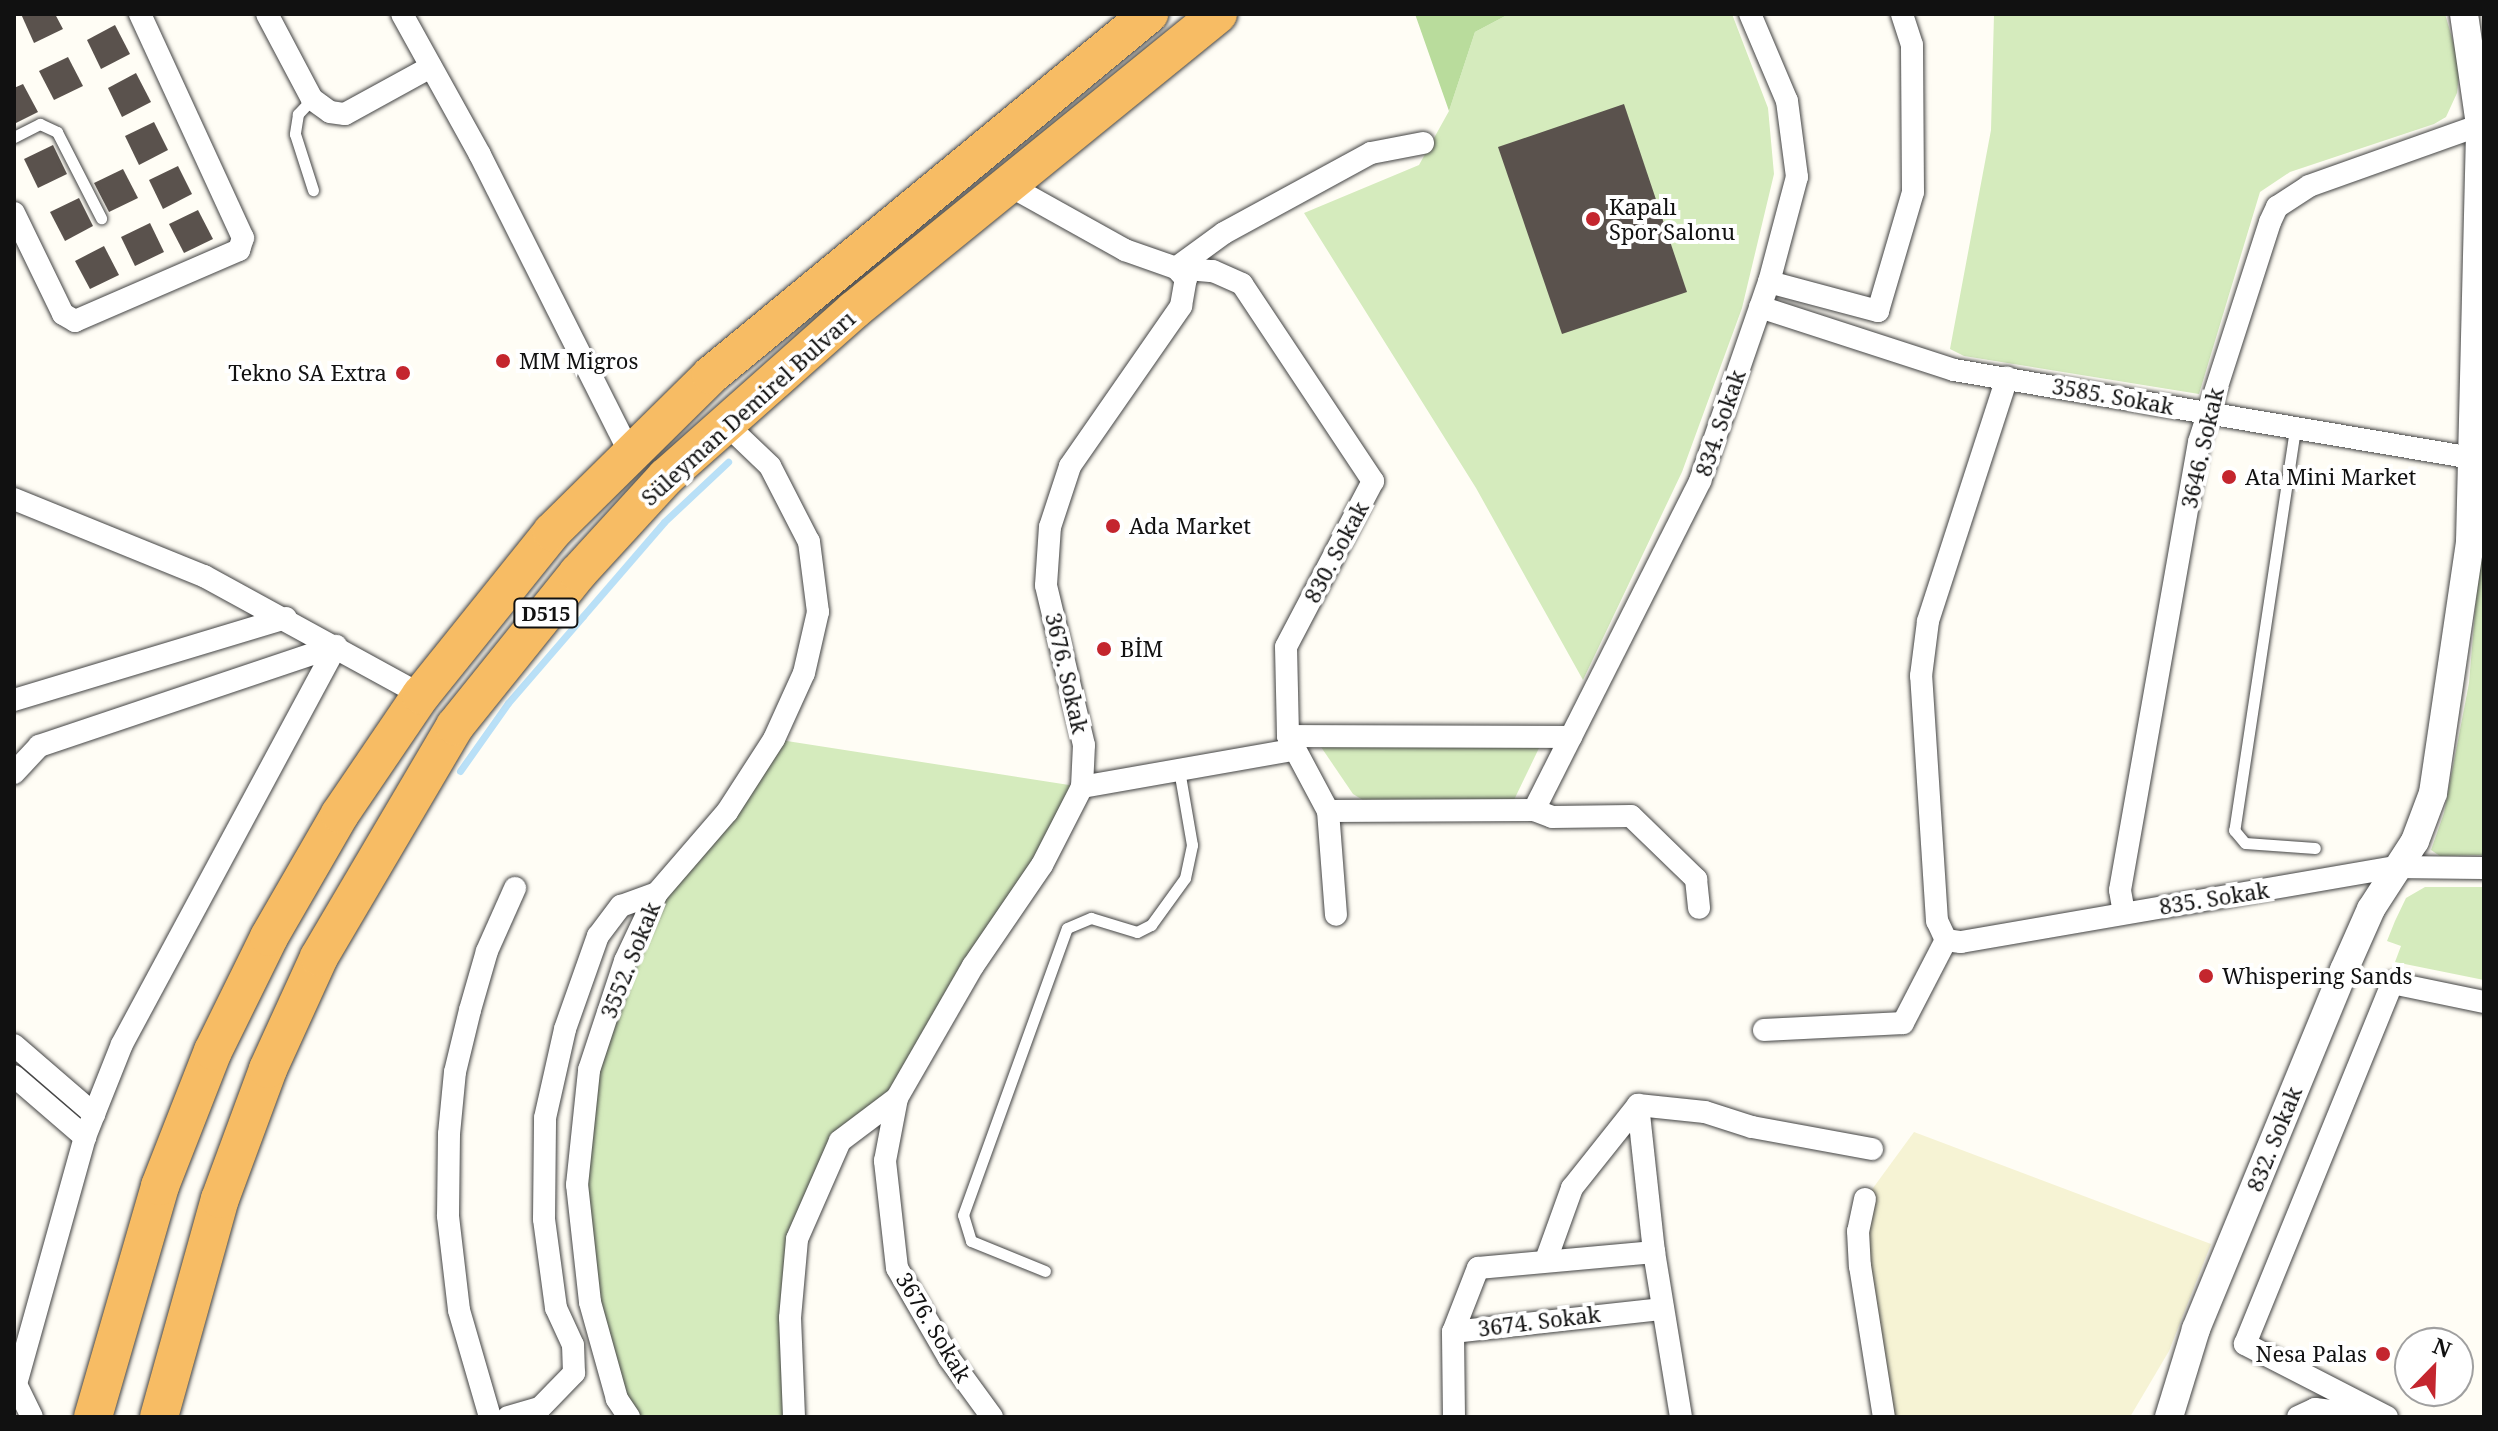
<!DOCTYPE html>
<html>
<head>
<meta charset="utf-8">
<style>
	body { margin:0 }
	#map { position:relative; width:2498px; height:1431px; overflow:hidden; background:#fffdf5; font-family:"Noto Serif",serif }
	div>[style] { position:absolute }
	[style*='--x'] { left:calc(var(--x)*1px); top:calc(var(--y)*1px); width:calc(var(--w)*1px); rotate:calc(var(--a)*1deg) }
	.farmland>* { inset:0; background:#f6f3d4 }
	.green>* { inset:0; background:#d5ebbd }
	.forest>* { inset:0; background:#b9dc9c }
	.stream>* { height:7px; margin:-3.5px; padding:0 3.5px; transform-origin:3.5px; border-radius:3.5px; background:#b9e0f7 }
	.building>* { inset:0; background:#5a524d }
	.roads { filter:drop-shadow(0 0 2px #444) drop-shadow(0 0 2px #444) }
	.service>* { height:11px; margin:-5.5px; padding:0 5.5px; transform-origin:5.5px; border-radius:5.5px; background:#fff }
	.minor>* { height:22px; margin:-11px; padding:0 11px; transform-origin:11px; border-radius:11px; background:#fff }
	.tertiary>* { height:28px; margin:-14px; padding:0 14px; transform-origin:14px; border-radius:14px; background:#fff }
	.trunk>* { height:38px; margin:-19px; padding:0 19px; transform-origin:19px; border-radius:19px; background:#f7bc64 }
	.dots>* { width:22px; height:22px; translate:-50% -50%; box-sizing:border-box; border:4px solid #fff; border-radius:50% }
	span { translate:-50% -50%; white-space:nowrap; text-align:center; line-height:1.15; -webkit-text-stroke:8px #fff; paint-order:stroke }
	.shield-label span { padding:2px 6px; background:#fff; border:2px solid; border-radius:6px; -webkit-text-stroke-width:0 }
	.shield-label { font-size:20px; color:#111; font-weight:700 }
	.poi-label { font-size:22px; color:#111 }
	.left { translate:0 -50%; text-align:left }
	.right { translate:-100% -50%; text-align:right }
	.street-label { font-size:22px; color:#111 }
	.frame { position:absolute; inset:0; border:16px solid #111; pointer-events:none }
	.north { position:absolute; left:2394px; top:1327px; width:80px; height:80px; box-sizing:border-box; background:#fff; border:2px solid #a0a0a0; border-radius:50%; rotate:23deg; font-size:22px; font-weight:700; line-height:32px; text-align:center; color:#111 }
	.north::after { content:''; display:block; margin:auto; width:28px; height:36px; background:#c4262e; clip-path:polygon(50% 0,100% 100%,50% 72%,0 100%) }
</style>
</head>
<body>
<div id="map">
	<div class="farmland">
		<div style="clip-path:polygon(1914px 1132px,2211px 1244px,2169px 1351px,2130px 1417px,1884px 1417px,1865px 1199px)"></div>
	</div>
	<div class="green">
		<div style="clip-path:polygon(1509px 14px,1732px 14px,1768px 108px,1774px 174px,1742px 308px,1682px 472px,1583px 680px,1476px 488px,1304px 213px,1419px 165px,1449px 111px,1475px 32px)"></div>
		<div style="clip-path:polygon(1994px 14px,2445px 14px,2460px 65px,2457px 93px,2446px 117px,2434px 124px,2290px 172px,2260px 192px,2199px 394px,1964px 356px,1950px 349px,1991px 130px)"></div>
		<div style="clip-path:polygon(2484px 507px,2484px 855px,2440px 856px,2431px 850px,2444px 813px,2469px 683px)"></div>
		<div style="clip-path:polygon(774px 739px,1082px 787px,897px 1098px,840px 1141px,797px 1239px,794px 1417px,629px 1417px,590px 1302px,577px 1185px,589px 1070px,657px 893px)"></div>
		<div style="clip-path:polygon(1319px 744px,1540px 746px,1514px 800px,1366px 802px,1353px 794px)"></div>
		<div style="clip-path:polygon(2425px 887px,2484px 887px,2484px 980px,2395px 962px,2401px 946px,2387px 941px,2395px 921px,2406px 898px)"></div>
	</div>
	<div class="forest">
		<div style="clip-path:polygon(1415px 14px,1509px 14px,1475px 32px,1449px 111px)"></div>
	</div>
	<div class="stream">
		<div style="--x:460;--y:771;--w:83;--a:-54.8"></div>
		<div style="--x:508;--y:703;--w:115;--a:-49.2"></div>
		<div style="--x:583;--y:616;--w:124;--a:-49.2"></div>
		<div style="--x:664;--y:522;--w:88;--a:-43.2"></div>
	</div>
	<div class="building">
		<div style="clip-path:polygon(21px 14px,55px 14px,63px 29px,34px 43px)"></div>
		<div style="clip-path:polygon(115px 25px,130px 54px,101px 69px,87px 40px)"></div>
		<div style="clip-path:polygon(68px 57px,83px 86px,54px 100px,39px 71px)"></div>
		<div style="clip-path:polygon(136px 73px,151px 102px,122px 117px,108px 88px)"></div>
		<div style="clip-path:polygon(23px 84px,38px 112px,14px 124px,14px 88px)"></div>
		<div style="clip-path:polygon(1624px 104px,1687px 292px,1562px 334px,1498px 147px)"></div>
		<div style="clip-path:polygon(154px 122px,168px 150px,139px 165px,125px 136px)"></div>
		<div style="clip-path:polygon(53px 145px,67px 174px,38px 188px,24px 159px)"></div>
		<div style="clip-path:polygon(178px 166px,192px 194px,163px 209px,149px 180px)"></div>
		<div style="clip-path:polygon(123px 169px,138px 198px,109px 212px,94px 183px)"></div>
		<div style="clip-path:polygon(79px 198px,93px 226px,65px 241px,50px 212px)"></div>
		<div style="clip-path:polygon(198px 210px,213px 239px,184px 253px,169px 224px)"></div>
		<div style="clip-path:polygon(150px 223px,164px 252px,135px 266px,121px 237px)"></div>
		<div style="clip-path:polygon(104px 246px,119px 275px,90px 289px,75px 261px)"></div>
	</div>
	<div class="roads">
		<div class="service">
			<div style="--x:312;--y:99;--w:21;--a:133"></div>
			<div style="--x:298;--y:114;--w:20;--a:99"></div>
			<div style="--x:295;--y:134;--w:59;--a:72.2"></div>
			<div style="--x:14;--y:137;--w:29;--a:-27"></div>
			<div style="--x:40;--y:124;--w:19;--a:25"></div>
			<div style="--x:57;--y:132;--w:97;--a:62.9"></div>
			<div style="--x:2295;--y:429;--w:406;--a:98.6"></div>
			<div style="--x:2234;--y:830;--w:17;--a:50"></div>
			<div style="--x:2245;--y:843;--w:70;--a:4.1"></div>
			<div style="--x:1045;--y:1271;--w:80;--a:-157.9"></div>
			<div style="--x:971;--y:1241;--w:27;--a:-107"></div>
			<div style="--x:963;--y:1215;--w:305;--a:-70.1"></div>
			<div style="--x:1067;--y:928;--w:26;--a:-23"></div>
			<div style="--x:1091;--y:918;--w:48;--a:16.9"></div>
			<div style="--x:1137;--y:932;--w:16;--a:-27"></div>
			<div style="--x:1151;--y:925;--w:58;--a:-54.1"></div>
			<div style="--x:1185;--y:878;--w:34;--a:-78"></div>
			<div style="--x:1192;--y:845;--w:76;--a:-99.8"></div>
		</div>
		<div class="minor">
			<div style="--x:267;--y:14;--w:96;--a:62.1"></div>
			<div style="--x:312;--y:99;--w:22;--a:36"></div>
			<div style="--x:330;--y:112;--w:15;--a:8"></div>
			<div style="--x:345;--y:114;--w:98;--a:-28.7"></div>
			<div style="--x:402;--y:14;--w:161;--a:61"></div>
			<div style="--x:480;--y:155;--w:334;--a:63.3"></div>
			<div style="--x:14;--y:213;--w:112;--a:64.1"></div>
			<div style="--x:63;--y:314;--w:14;--a:30"></div>
			<div style="--x:75;--y:321;--w:179;--a:-23.4"></div>
			<div style="--x:239;--y:250;--w:13;--a:-72"></div>
			<div style="--x:243;--y:238;--w:247;--a:-114.7"></div>
			<div style="--x:1176;--y:268;--w:37;--a:5"></div>
			<div style="--x:1213;--y:271;--w:32;--a:24"></div>
			<div style="--x:1242;--y:284;--w:237;--a:56.4"></div>
			<div style="--x:1373;--y:481;--w:187;--a:117.7"></div>
			<div style="--x:1286;--y:647;--w:89;--a:88.7"></div>
			<div style="--x:1288;--y:736;--w:85;--a:61.9"></div>
			<div style="--x:1328;--y:811;--w:104;--a:85.6"></div>
			<div style="--x:1176;--y:268;--w:59;--a:-36.1"></div>
			<div style="--x:1224;--y:233;--w:167;--a:-28.6"></div>
			<div style="--x:1371;--y:153;--w:53;--a:-10.9"></div>
			<div style="--x:1769;--y:282;--w:113;--a:14.9"></div>
			<div style="--x:1878;--y:311;--w:124;--a:-73.6"></div>
			<div style="--x:1913;--y:192;--w:147;--a:-90.4"></div>
			<div style="--x:1912;--y:45;--w:33;--a:-108"></div>
			<div style="--x:1760;--y:307;--w:204;--a:18"></div>
			<div style="--x:1954;--y:370;--w:525;--a:9.64"></div>
			<div style="--x:14;--y:499;--w:205;--a:22.1"></div>
			<div style="--x:204;--y:576;--w:247;--a:28.7"></div>
			<div style="--x:14;--y:700;--w:284;--a:-16.8"></div>
			<div style="--x:1288;--y:736;--w:283;--a:0.2"></div>
			<div style="--x:14;--y:773;--w:37;--a:-47"></div>
			<div style="--x:39;--y:746;--w:313;--a:-18.6"></div>
			<div style="--x:1082;--y:787;--w:213;--a:-10"></div>
			<div style="--x:1534;--y:810;--w:369;--a:-63.2"></div>
			<div style="--x:1700;--y:481;--w:211;--a:-70.9"></div>
			<div style="--x:1769;--y:282;--w:109;--a:-75.1"></div>
			<div style="--x:1797;--y:177;--w:77;--a:-97.5"></div>
			<div style="--x:1787;--y:101;--w:95;--a:-113"></div>
			<div style="--x:1328;--y:811;--w:206;--a:-0.3"></div>
			<div style="--x:1534;--y:810;--w:19;--a:21"></div>
			<div style="--x:1552;--y:817;--w:79;--a:-0.7"></div>
			<div style="--x:1631;--y:816;--w:91;--a:44.1"></div>
			<div style="--x:1696;--y:879;--w:29;--a:84"></div>
			<div style="--x:2124;--y:913;--w:23;--a:-100"></div>
			<div style="--x:2120;--y:890;--w:455;--a:-80"></div>
			<div style="--x:2199;--y:442;--w:231;--a:-72.1"></div>
			<div style="--x:2270;--y:222;--w:17;--a:-65"></div>
			<div style="--x:2277;--y:207;--w:38;--a:-33"></div>
			<div style="--x:2309;--y:186;--w:182;--a:-19.6"></div>
			<div style="--x:1946;--y:940;--w:21;--a:-115"></div>
			<div style="--x:1937;--y:921;--w:246;--a:-93.7"></div>
			<div style="--x:1921;--y:676;--w:55;--a:-82.7"></div>
			<div style="--x:1928;--y:621;--w:256;--a:-72"></div>
			<div style="--x:1946;--y:940;--w:15;--a:8"></div>
			<div style="--x:1961;--y:942;--w:440;--a:-9.8"></div>
			<div style="--x:2395;--y:867;--w:89;--a:0.6"></div>
			<div style="--x:1764;--y:1030;--w:139;--a:-2.9"></div>
			<div style="--x:1903;--y:1023;--w:93;--a:-62.6"></div>
			<div style="--x:14;--y:1045;--w:106;--a:40.8"></div>
			<div style="--x:14;--y:1076;--w:94;--a:40.7"></div>
			<div style="--x:1865;--y:1199;--w:33;--a:102"></div>
			<div style="--x:1858;--y:1231;--w:35;--a:87"></div>
			<div style="--x:1860;--y:1266;--w:153;--a:81"></div>
			<div style="--x:1654;--y:1252;--w:167;--a:80.7"></div>
			<div style="--x:1546;--y:1260;--w:77;--a:-70.1"></div>
			<div style="--x:1572;--y:1188;--w:106;--a:-51.5"></div>
			<div style="--x:1638;--y:1105;--w:67;--a:6"></div>
			<div style="--x:1705;--y:1112;--w:49;--a:17.7"></div>
			<div style="--x:1752;--y:1127;--w:122;--a:10.4"></div>
			<div style="--x:1453;--y:1332;--w:69;--a:-68.7"></div>
			<div style="--x:1478;--y:1268;--w:177;--a:-5.2"></div>
			<div style="--x:1654;--y:1252;--w:148;--a:-96.2"></div>
			<div style="--x:32;--y:1417;--w:37;--a:-116"></div>
			<div style="--x:16;--y:1384;--w:256;--a:-74.4"></div>
			<div style="--x:85;--y:1137;--w:100;--a:-68.3"></div>
			<div style="--x:122;--y:1044;--w:452;--a:-61.7"></div>
			<div style="--x:490;--y:1417;--w:111;--a:-106.2"></div>
			<div style="--x:459;--y:1310;--w:95;--a:-96.7"></div>
			<div style="--x:448;--y:1216;--w:82;--a:-89.3"></div>
			<div style="--x:449;--y:1134;--w:62;--a:-84.5"></div>
			<div style="--x:455;--y:1072;--w:64;--a:-76.4"></div>
			<div style="--x:470;--y:1010;--w:61;--a:-73.9"></div>
			<div style="--x:487;--y:951;--w:69;--a:-66"></div>
			<div style="--x:508;--y:1417;--w:33;--a:-16"></div>
			<div style="--x:540;--y:1408;--w:49;--a:-45.8"></div>
			<div style="--x:574;--y:1373;--w:28;--a:-92"></div>
			<div style="--x:573;--y:1345;--w:41;--a:-114.7"></div>
			<div style="--x:556;--y:1308;--w:90;--a:-97.7"></div>
			<div style="--x:544;--y:1219;--w:101;--a:-89.4"></div>
			<div style="--x:545;--y:1118;--w:91;--a:-77.3"></div>
			<div style="--x:565;--y:1029;--w:99;--a:-70.5"></div>
			<div style="--x:598;--y:936;--w:38;--a:-53"></div>
			<div style="--x:621;--y:906;--w:38;--a:-20"></div>
			<div style="--x:629;--y:1417;--w:22;--a:-124"></div>
			<div style="--x:617;--y:1399;--w:101;--a:-105.6"></div>
			<div style="--x:590;--y:1302;--w:118;--a:-96.3"></div>
			<div style="--x:577;--y:1185;--w:116;--a:-84"></div>
			<div style="--x:589;--y:1070;--w:115;--a:-71.7"></div>
			<div style="--x:625;--y:961;--w:75;--a:-64.8"></div>
			<div style="--x:657;--y:893;--w:107;--a:-49.2"></div>
			<div style="--x:727;--y:812;--w:87;--a:-57.2"></div>
			<div style="--x:774;--y:739;--w:72;--a:-65.6"></div>
			<div style="--x:804;--y:673;--w:63;--a:-77.1"></div>
			<div style="--x:818;--y:612;--w:71;--a:-97.3"></div>
			<div style="--x:809;--y:542;--w:85;--a:-117.2"></div>
			<div style="--x:770;--y:466;--w:61;--a:-136.3"></div>
			<div style="--x:794;--y:1417;--w:99;--a:-92.3"></div>
			<div style="--x:790;--y:1318;--w:79;--a:-84.9"></div>
			<div style="--x:797;--y:1239;--w:107;--a:-66.3"></div>
			<div style="--x:840;--y:1141;--w:71;--a:-37"></div>
			<div style="--x:992;--y:1417;--w:73;--a:-126.1"></div>
			<div style="--x:949;--y:1358;--w:104;--a:-120"></div>
			<div style="--x:897;--y:1268;--w:108;--a:-96.4"></div>
			<div style="--x:885;--y:1161;--w:64;--a:-79.2"></div>
			<div style="--x:897;--y:1098;--w:152;--a:-60.1"></div>
			<div style="--x:973;--y:966;--w:122;--a:-55.7"></div>
			<div style="--x:1042;--y:865;--w:88;--a:-62.9"></div>
			<div style="--x:1082;--y:787;--w:42;--a:-87.3"></div>
			<div style="--x:1084;--y:745;--w:164;--a:-103.4"></div>
			<div style="--x:1046;--y:585;--w:58;--a:-86.1"></div>
			<div style="--x:1050;--y:527;--w:64;--a:-71.8"></div>
			<div style="--x:1070;--y:466;--w:195;--a:-55.2"></div>
			<div style="--x:1181;--y:306;--w:27;--a:-80"></div>
			<div style="--x:1186;--y:279;--w:15;--a:-132"></div>
			<div style="--x:1176;--y:268;--w:54;--a:-160.6"></div>
			<div style="--x:1125;--y:250;--w:132;--a:-150.9"></div>
			<div style="--x:1454;--y:1417;--w:85;--a:-90.7"></div>
			<div style="--x:1453;--y:1332;--w:211;--a:-6.3"></div>
			<div style="--x:2298;--y:1417;--w:19;--a:-25"></div>
			<div style="--x:2315;--y:1409;--w:57;--a:7"></div>
			<div style="--x:2387;--y:1417;--w:160;--a:-152.8"></div>
			<div style="--x:2245;--y:1344;--w:390;--a:-67.8"></div>
			<div style="--x:2392;--y:983;--w:94;--a:11.7"></div>
		</div>
		<div class="tertiary">
			<div style="--x:2169;--y:1417;--w:92;--a:-72.9"></div>
			<div style="--x:2196;--y:1329;--w:388;--a:-67.6"></div>
			<div style="--x:2344;--y:970;--w:67;--a:-66.1"></div>
			<div style="--x:2371;--y:909;--w:81;--a:-57.1"></div>
			<div style="--x:2415;--y:841;--w:51;--a:-69.4"></div>
			<div style="--x:2433;--y:793;--w:254;--a:-81.6"></div>
			<div style="--x:2470;--y:542;--w:417;--a:-88.6"></div>
			<div style="--x:2480;--y:125;--w:112;--a:-98.2"></div>
		</div>
		<div class="trunk">
			<div style="--x:93;--y:1417;--w:241;--a:-73.8"></div>
			<div style="--x:160;--y:1186;--w:145;--a:-68.6"></div>
			<div style="--x:213;--y:1051;--w:127;--a:-63.8"></div>
			<div style="--x:269;--y:937;--w:142;--a:-60"></div>
			<div style="--x:340;--y:814;--w:144;--a:-55.8"></div>
			<div style="--x:421;--y:695;--w:209;--a:-51.2"></div>
			<div style="--x:552;--y:532;--w:223;--a:-44.6"></div>
			<div style="--x:711;--y:375;--w:568;--a:-39.5"></div>
			<div style="--x:159;--y:1417;--w:226;--a:-74.4"></div>
			<div style="--x:220;--y:1199;--w:139;--a:-69.7"></div>
			<div style="--x:268;--y:1069;--w:123;--a:-65.5"></div>
			<div style="--x:319;--y:957;--w:268;--a:-59.5"></div>
			<div style="--x:455;--y:726;--w:196;--a:-51.2"></div>
			<div style="--x:578;--y:573;--w:130;--a:-47.5"></div>
			<div style="--x:666;--y:477;--w:251;--a:-41.6"></div>
			<div style="--x:854;--y:310;--w:469;--a:-39.1"></div>
		</div>
	</div>
	<div class="dots">
		<div style="left:1593px;top:219px;background:#c4262e"></div>
		<div style="left:503px;top:361px;background:#c4262e"></div>
		<div style="left:403px;top:373px;background:#c4262e"></div>
		<div style="left:2229px;top:477px;background:#c4262e"></div>
		<div style="left:1113px;top:526px;background:#c4262e"></div>
		<div style="left:1104px;top:649px;background:#c4262e"></div>
		<div style="left:2206px;top:976px;background:#c4262e"></div>
		<div style="left:2383px;top:1354px;background:#c4262e"></div>
	</div>
	<div class="shield-label">
		<span style="left:546px;top:613px">D515</span>
	</div>
	<div class="poi-label">
		<span class="left" style="left:1609px;top:219px">Kapalı<br>Spor Salonu</span>
		<span class="left" style="left:519px;top:361px">MM Migros</span>
		<span class="right" style="left:387px;top:373px">Tekno SA Extra</span>
		<span class="left" style="left:2245px;top:477px">Ata Mini Market</span>
		<span class="left" style="left:1129px;top:526px">Ada Market</span>
		<span class="left" style="left:1120px;top:649px">BİM</span>
		<span class="left" style="left:2222px;top:976px">Whispering Sands</span>
		<span class="right" style="left:2367px;top:1354px">Nesa Palas</span>
	</div>
	<div class="street-label">
		<span style="left:2113px;top:396px;rotate:10deg">3585. Sokak</span>
		<span style="left:748px;top:408px;rotate:-42deg">Süleyman Demirel Bulvarı</span>
		<span style="left:1720px;top:423px;rotate:-71deg">834. Sokak</span>
		<span style="left:2202px;top:448px;rotate:-77deg">3646. Sokak</span>
		<span style="left:1336px;top:552px;rotate:-62deg">830. Sokak</span>
		<span style="left:1067px;top:673px;rotate:77deg">3676. Sokak</span>
		<span style="left:2214px;top:898px;rotate:-9deg">835. Sokak</span>
		<span style="left:630px;top:960px;rotate:-68deg">3552. Sokak</span>
		<span style="left:2274px;top:1139px;rotate:-68deg">832. Sokak</span>
		<span style="left:1539px;top:1321px;rotate:-7deg">3674. Sokak</span>
		<span style="left:934px;top:1327px;rotate:59deg">3676. Sokak</span>
	</div>
	<div class="frame"></div>
	<div class="north">N</div>
</div>
</body>
</html>
